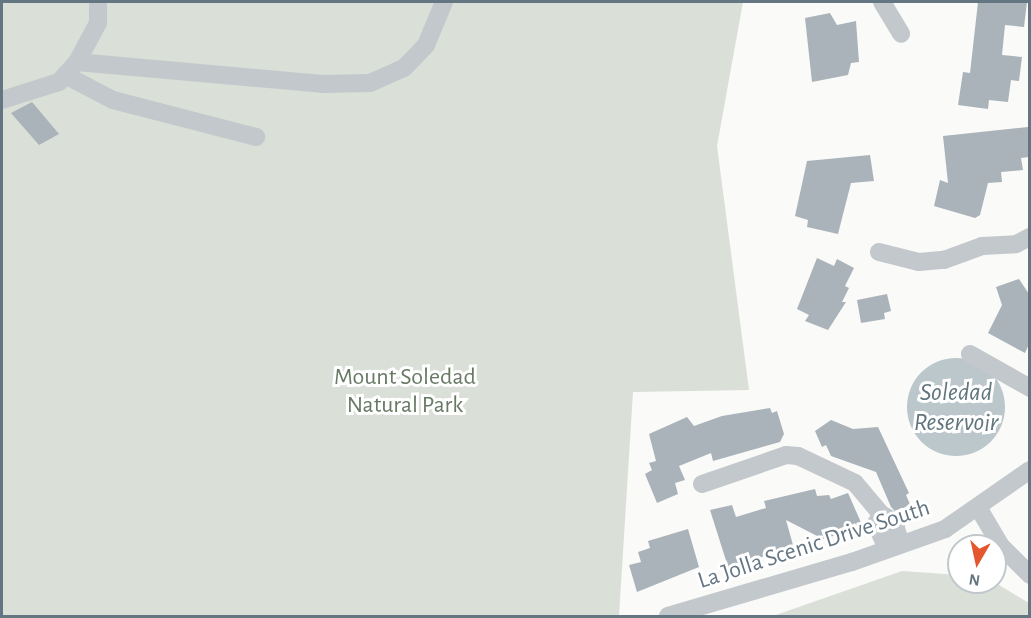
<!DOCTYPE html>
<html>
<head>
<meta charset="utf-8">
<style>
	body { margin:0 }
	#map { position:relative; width:1031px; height:618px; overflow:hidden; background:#fafaf8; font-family:"Alegreya Sans",sans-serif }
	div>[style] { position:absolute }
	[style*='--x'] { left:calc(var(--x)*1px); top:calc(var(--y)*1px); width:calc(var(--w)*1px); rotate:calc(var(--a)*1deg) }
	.green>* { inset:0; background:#dadfd7 }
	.water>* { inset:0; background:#bbc7cb }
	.round { border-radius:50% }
	.building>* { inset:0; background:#aab3b9 }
	.minor>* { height:18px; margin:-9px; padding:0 9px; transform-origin:9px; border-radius:9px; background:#c3c8cc }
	span { translate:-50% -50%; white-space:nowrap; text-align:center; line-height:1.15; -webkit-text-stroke:6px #fff; paint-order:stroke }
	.park-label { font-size:24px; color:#687a64 }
	.street-label { font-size:24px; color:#657683 }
	.water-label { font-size:26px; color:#60757c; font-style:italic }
	.frame { position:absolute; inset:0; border:3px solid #657683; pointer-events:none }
	.north { position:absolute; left:947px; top:534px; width:60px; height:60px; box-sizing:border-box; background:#fff; border:2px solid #c1c8cd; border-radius:50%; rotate:189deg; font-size:16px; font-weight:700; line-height:24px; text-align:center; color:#657683 }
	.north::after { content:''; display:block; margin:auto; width:21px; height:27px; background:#e4572e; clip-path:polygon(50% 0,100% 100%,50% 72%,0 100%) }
</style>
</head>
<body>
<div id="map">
	<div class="green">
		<div style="clip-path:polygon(2px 2px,743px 2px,717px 146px,749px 390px,633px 392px,619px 616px,2px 616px)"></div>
		<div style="clip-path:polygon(902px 571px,959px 575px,959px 582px,994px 582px,1029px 603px,1029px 616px,773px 616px)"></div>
	</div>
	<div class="water">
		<div class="round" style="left:907px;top:358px;width:98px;height:98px"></div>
	</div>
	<div class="building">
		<div style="clip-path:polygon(978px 2px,1027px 2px,1024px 27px,1005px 25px,1002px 55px,1022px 57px,1019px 81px,1011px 80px,1008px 102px,989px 100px,988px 109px,958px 105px,963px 72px,970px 73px)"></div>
		<div style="clip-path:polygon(830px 13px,837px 25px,856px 21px,859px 62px,851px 63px,848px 75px,812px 82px,805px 18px)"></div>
		<div style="clip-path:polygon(32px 102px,59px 134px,39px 145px,11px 113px)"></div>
		<div style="clip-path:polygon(1028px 127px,1029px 157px,1021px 158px,1023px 170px,1001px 172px,1002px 182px,988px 183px,980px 215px,975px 218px,934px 206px,940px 180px,948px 183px,943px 136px)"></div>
		<div style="clip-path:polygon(870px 155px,874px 181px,851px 183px,838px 234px,807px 227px,808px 220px,795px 216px,807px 161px)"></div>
		<div style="clip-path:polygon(817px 258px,834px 266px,837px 259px,854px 268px,845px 286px,849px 288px,842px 302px,846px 302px,828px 330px,805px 321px,809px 315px,797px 309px)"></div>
		<div style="clip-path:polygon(1019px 279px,1029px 294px,1029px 344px,1025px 353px,988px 333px,1002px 305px,996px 287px)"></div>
		<div style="clip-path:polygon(887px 294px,891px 311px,884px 313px,885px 319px,861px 323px,857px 300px)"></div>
		<div style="clip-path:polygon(770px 408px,772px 413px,777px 411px,784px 434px,780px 442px,713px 461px,711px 453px,679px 466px,685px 480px,675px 483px,678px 494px,657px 503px,645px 474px,652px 470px,649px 463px,656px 461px,649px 434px,687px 417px,694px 426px,722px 416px)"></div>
		<div style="clip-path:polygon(831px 420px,853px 429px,878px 427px,909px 493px,906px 495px,915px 516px,905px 521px,891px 507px,876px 472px,831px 456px,826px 445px,822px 447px,815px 431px)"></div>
		<div style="clip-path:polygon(815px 489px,817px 496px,829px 495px,831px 499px,848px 493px,863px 527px,823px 539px,786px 520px,793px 545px,729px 570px,710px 510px,732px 505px,736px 517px,766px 508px,764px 501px)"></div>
		<div style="clip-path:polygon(688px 529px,699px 567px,637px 592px,629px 565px,641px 562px,638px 552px,650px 548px,648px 541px)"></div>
	</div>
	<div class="minor">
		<div style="--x:882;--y:2;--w:37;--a:59"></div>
		<div style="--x:77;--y:62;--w:246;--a:5.1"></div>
		<div style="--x:322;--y:84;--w:48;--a:-1.2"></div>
		<div style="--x:370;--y:83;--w:37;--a:-24"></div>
		<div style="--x:404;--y:68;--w:32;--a:-46"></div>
		<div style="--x:426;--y:45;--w:47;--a:-67.3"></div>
		<div style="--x:65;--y:75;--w:54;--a:27.5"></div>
		<div style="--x:113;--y:100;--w:148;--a:14.5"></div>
		<div style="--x:2;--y:100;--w:60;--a:-17.5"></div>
		<div style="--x:59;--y:82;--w:27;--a:-48"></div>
		<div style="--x:77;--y:62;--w:44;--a:-61.7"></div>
		<div style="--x:98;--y:23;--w:21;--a:-90"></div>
		<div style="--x:879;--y:252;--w:41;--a:14"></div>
		<div style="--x:919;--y:262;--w:25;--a:-5"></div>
		<div style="--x:944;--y:260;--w:40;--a:-20.2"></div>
		<div style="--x:982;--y:246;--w:34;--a:-3"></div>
		<div style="--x:1016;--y:244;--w:16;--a:-27"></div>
		<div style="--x:970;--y:354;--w:69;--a:29.5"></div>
		<div style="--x:702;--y:484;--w:89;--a:-19"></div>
		<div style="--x:786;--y:455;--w:12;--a:5"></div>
		<div style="--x:798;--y:456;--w:63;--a:25.3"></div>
		<div style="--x:855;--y:483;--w:40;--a:50"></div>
		<div style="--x:979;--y:509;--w:43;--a:59.3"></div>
		<div style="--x:1001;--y:546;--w:41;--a:45"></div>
		<div style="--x:881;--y:514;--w:13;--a:29"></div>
		<div style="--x:892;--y:520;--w:9;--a:63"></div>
		<div style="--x:896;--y:528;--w:7;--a:74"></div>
		<div style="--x:898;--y:535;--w:13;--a:113"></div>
		<div style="--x:893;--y:547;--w:10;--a:-151"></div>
		<div style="--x:884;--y:542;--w:20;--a:-114"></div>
		<div style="--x:876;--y:524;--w:11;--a:-63"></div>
		<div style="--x:668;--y:616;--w:192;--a:-16.4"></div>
		<div style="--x:852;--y:562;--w:99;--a:-19.5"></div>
		<div style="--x:945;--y:529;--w:103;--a:-34.8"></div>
	</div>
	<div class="park-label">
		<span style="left:405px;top:392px">Mount Soledad<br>Natural Park</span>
	</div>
	<div class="street-label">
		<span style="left:814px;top:545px;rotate:-18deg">La Jolla Scenic Drive South</span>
	</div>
	<div class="water-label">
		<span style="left:956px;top:408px">Soledad<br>Reservoir</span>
	</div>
	<div class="frame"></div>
	<div class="north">N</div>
</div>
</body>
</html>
